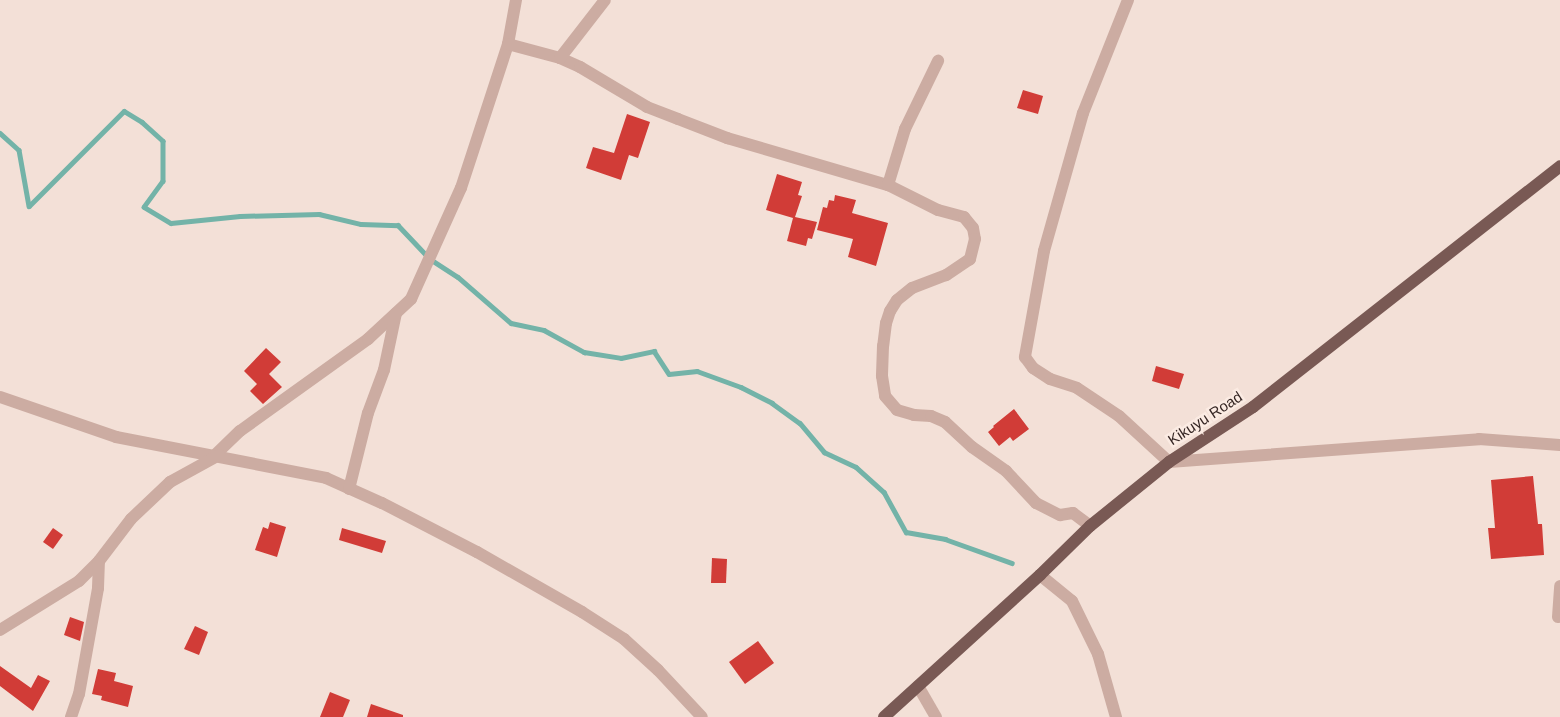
<!DOCTYPE html>
<html>
<head>
<meta charset="utf-8">
<style>
	body { margin:0 }
	#map { position:relative; width:1560px; height:717px; overflow:hidden; background:#f3e0d7; font-family:Helvetica,sans-serif }
	div>[style] { position:absolute }
	[style*='--x'] { left:calc(var(--x)*1px); top:calc(var(--y)*1px); width:calc(var(--w)*1px); rotate:calc(var(--a)*1deg) }
	.stream>* { height:4.5px; margin:-2.25px; padding:0 2.25px; transform-origin:2.25px; border-radius:2.25px; background:#73b3a8 }
	.building>* { inset:0; background:#d13c37 }
	.minor>* { height:12px; margin:-6px; padding:0 6px; transform-origin:6px; border-radius:6px; background:#ccaca2 }
	.major>* { height:12px; margin:-6px; padding:0 6px; transform-origin:6px; border-radius:6px; background:#795954 }
	span { translate:-50% -50%; white-space:nowrap; text-align:center; line-height:1.15; -webkit-text-stroke:5px #fbebe3; paint-order:stroke }
	.street-label { font-size:15px; color:#362725 }
</style>
</head>
<body>
<div id="map">
	<div class="stream">
		<div style="--x:0;--y:133;--w:25;--a:42"></div>
		<div style="--x:19;--y:150;--w:57;--a:79.9"></div>
		<div style="--x:29;--y:206;--w:134;--a:-45"></div>
		<div style="--x:124;--y:111;--w:21;--a:31"></div>
		<div style="--x:142;--y:122;--w:28;--a:42"></div>
		<div style="--x:163;--y:141;--w:40;--a:90"></div>
		<div style="--x:163;--y:181;--w:32;--a:126"></div>
		<div style="--x:144;--y:207;--w:31;--a:31"></div>
		<div style="--x:171;--y:223;--w:69;--a:-5.8"></div>
		<div style="--x:240;--y:216;--w:79;--a:-1.5"></div>
		<div style="--x:319;--y:214;--w:43;--a:13.4"></div>
		<div style="--x:361;--y:224;--w:37;--a:2"></div>
		<div style="--x:398;--y:225;--w:47;--a:46.7"></div>
		<div style="--x:430;--y:259;--w:33;--a:33"></div>
		<div style="--x:458;--y:277;--w:70;--a:41"></div>
		<div style="--x:511;--y:323;--w:34;--a:12"></div>
		<div style="--x:544;--y:330;--w:46;--a:28.8"></div>
		<div style="--x:584;--y:352;--w:37;--a:9"></div>
		<div style="--x:621;--y:358;--w:34;--a:-12"></div>
		<div style="--x:654;--y:351;--w:27;--a:57"></div>
		<div style="--x:669;--y:374;--w:28;--a:-6"></div>
		<div style="--x:697;--y:371;--w:47;--a:20"></div>
		<div style="--x:741;--y:387;--w:35;--a:27"></div>
		<div style="--x:772;--y:403;--w:34;--a:36"></div>
		<div style="--x:800;--y:423;--w:38;--a:50"></div>
		<div style="--x:824;--y:452;--w:35;--a:25"></div>
		<div style="--x:856;--y:467;--w:38;--a:42"></div>
		<div style="--x:884;--y:492;--w:46;--a:61.2"></div>
		<div style="--x:906;--y:532;--w:40;--a:10"></div>
		<div style="--x:945;--y:539;--w:71;--a:19.7"></div>
	</div>
	<div class="building">
		<div style="clip-path:polygon(1023px 90px,1043px 96px,1038px 114px,1017px 108px)"></div>
		<div style="clip-path:polygon(627px 114px,650px 122px,638px 158px,629px 155px,621px 180px,586px 168px,593px 147px,614px 153px)"></div>
		<div style="clip-path:polygon(777px 174px,802px 182px,798px 195px,802px 196px,795px 217px,817px 222px,812px 239px,808px 238px,806px 246px,787px 241px,793px 218px,766px 210px)"></div>
		<div style="clip-path:polygon(835px 195px,856px 200px,852px 213px,888px 223px,876px 266px,848px 257px,853px 239px,817px 230px,823px 207px,827px 208px,829px 200px,834px 201px)"></div>
		<div style="clip-path:polygon(266px 348px,281px 362px,269px 374px,282px 387px,263px 404px,250px 391px,257px 384px,244px 371px)"></div>
		<div style="clip-path:polygon(1156px 366px,1184px 374px,1179px 389px,1152px 381px)"></div>
		<div style="clip-path:polygon(1014px 409px,1029px 429px,1013px 441px,1010px 437px,999px 446px,988px 432px,994px 427px,993px 426px)"></div>
		<div style="clip-path:polygon(1533px 476px,1538px 524px,1542px 524px,1544px 555px,1491px 559px,1488px 528px,1495px 528px,1491px 480px)"></div>
		<div style="clip-path:polygon(270px 522px,286px 527px,277px 557px,255px 550px,263px 527px,268px 529px)"></div>
		<div style="clip-path:polygon(53px 528px,63px 535px,53px 549px,43px 542px)"></div>
		<div style="clip-path:polygon(342px 528px,386px 541px,382px 553px,339px 540px)"></div>
		<div style="clip-path:polygon(712px 558px,727px 559px,726px 583px,711px 583px)"></div>
		<div style="clip-path:polygon(70px 617px,84px 622px,80px 641px,64px 635px)"></div>
		<div style="clip-path:polygon(195px 626px,208px 632px,199px 655px,184px 649px)"></div>
		<div style="clip-path:polygon(758px 641px,774px 663px,745px 684px,729px 662px)"></div>
		<div style="clip-path:polygon(0 666px,31px 688px,38px 675px,50px 681px,33px 711px,0 686px)"></div>
		<div style="clip-path:polygon(98px 669px,116px 673px,114px 681px,133px 686px,128px 707px,101px 700px,102px 696px,92px 694px)"></div>
		<div style="clip-path:polygon(330px 692px,350px 700px,343px 717px,320px 717px)"></div>
		<div style="clip-path:polygon(371px 704px,403px 715px,403px 717px,367px 717px)"></div>
	</div>
	<div class="minor">
		<div style="--x:1128;--y:0;--w:122;--a:111.7"></div>
		<div style="--x:1083;--y:113;--w:143;--a:105.8"></div>
		<div style="--x:1044;--y:251;--w:108;--a:100.2"></div>
		<div style="--x:1025;--y:357;--w:14;--a:54"></div>
		<div style="--x:1033;--y:368;--w:20;--a:33"></div>
		<div style="--x:1050;--y:379;--w:28;--a:18"></div>
		<div style="--x:1077;--y:388;--w:50;--a:33.7"></div>
		<div style="--x:1119;--y:416;--w:68;--a:42.6"></div>
		<div style="--x:1169;--y:462;--w:311;--a:-4.2"></div>
		<div style="--x:1479;--y:439;--w:81;--a:4.2"></div>
		<div style="--x:508;--y:44;--w:45;--a:-79.7"></div>
		<div style="--x:560;--y:58;--w:22;--a:24"></div>
		<div style="--x:580;--y:67;--w:78;--a:30.8"></div>
		<div style="--x:647;--y:107;--w:33;--a:21"></div>
		<div style="--x:678;--y:119;--w:53;--a:21.2"></div>
		<div style="--x:727;--y:138;--w:168;--a:16.3"></div>
		<div style="--x:888;--y:185;--w:56;--a:26.6"></div>
		<div style="--x:938;--y:210;--w:27;--a:15"></div>
		<div style="--x:964;--y:217;--w:14;--a:51"></div>
		<div style="--x:973;--y:228;--w:11;--a:80"></div>
		<div style="--x:975;--y:239;--w:21;--a:104"></div>
		<div style="--x:970;--y:259;--w:29;--a:146"></div>
		<div style="--x:946;--y:275;--w:36;--a:159"></div>
		<div style="--x:912;--y:288;--w:19;--a:141"></div>
		<div style="--x:897;--y:300;--w:13;--a:122"></div>
		<div style="--x:890;--y:311;--w:13;--a:108"></div>
		<div style="--x:886;--y:323;--w:23;--a:97"></div>
		<div style="--x:883;--y:346;--w:30;--a:92"></div>
		<div style="--x:882;--y:376;--w:20;--a:81"></div>
		<div style="--x:885;--y:396;--w:18;--a:49"></div>
		<div style="--x:897;--y:410;--w:18;--a:16"></div>
		<div style="--x:914;--y:415;--w:17;--a:3"></div>
		<div style="--x:931;--y:416;--w:15;--a:23"></div>
		<div style="--x:945;--y:422;--w:37;--a:43"></div>
		<div style="--x:972;--y:447;--w:42;--a:35.2"></div>
		<div style="--x:1006;--y:471;--w:44;--a:46.8"></div>
		<div style="--x:1036;--y:503;--w:27;--a:27"></div>
		<div style="--x:1060;--y:515;--w:13;--a:-9"></div>
		<div style="--x:1073;--y:513;--w:21;--a:37"></div>
		<div style="--x:888;--y:185;--w:59;--a:-73.1"></div>
		<div style="--x:905;--y:129;--w:76;--a:-64.1"></div>
		<div style="--x:0;--y:397;--w:123;--a:19"></div>
		<div style="--x:116;--y:437;--w:214;--a:11"></div>
		<div style="--x:326;--y:478;--w:61;--a:24.1"></div>
		<div style="--x:382;--y:503;--w:107;--a:27.3"></div>
		<div style="--x:477;--y:552;--w:121;--a:29.7"></div>
		<div style="--x:582;--y:612;--w:50;--a:32.7"></div>
		<div style="--x:624;--y:639;--w:46;--a:42.4"></div>
		<div style="--x:658;--y:670;--w:64;--a:46.9"></div>
		<div style="--x:215;--y:455;--w:35;--a:-44"></div>
		<div style="--x:240;--y:431;--w:158;--a:-35.7"></div>
		<div style="--x:368;--y:339;--w:59;--a:-42.9"></div>
		<div style="--x:411;--y:299;--w:122;--a:-65.8"></div>
		<div style="--x:461;--y:188;--w:151;--a:-71.9"></div>
		<div style="--x:508;--y:44;--w:54;--a:15.1"></div>
		<div style="--x:560;--y:58;--w:73;--a:-52.2"></div>
		<div style="--x:349;--y:489;--w:78;--a:-76"></div>
		<div style="--x:368;--y:413;--w:46;--a:-69.6"></div>
		<div style="--x:384;--y:370;--w:58;--a:-78.1"></div>
		<div style="--x:1040;--y:575;--w:41;--a:39.1"></div>
		<div style="--x:1072;--y:601;--w:59;--a:63.9"></div>
		<div style="--x:1098;--y:654;--w:66;--a:74.1"></div>
		<div style="--x:1558;--y:617;--w:31;--a:-86"></div>
		<div style="--x:0;--y:630;--w:93;--a:-31.8"></div>
		<div style="--x:79;--y:581;--w:28;--a:-45"></div>
		<div style="--x:99;--y:561;--w:53;--a:-52.7"></div>
		<div style="--x:131;--y:519;--w:54;--a:-43.5"></div>
		<div style="--x:170;--y:482;--w:56;--a:-28.9"></div>
		<div style="--x:918;--y:686;--w:36;--a:60"></div>
		<div style="--x:71;--y:717;--w:24;--a:-71"></div>
		<div style="--x:79;--y:694;--w:108;--a:-79.8"></div>
		<div style="--x:98;--y:588;--w:27;--a:-88"></div>
	</div>
	<div class="major">
		<div style="--x:884;--y:717;--w:211;--a:-42.3"></div>
		<div style="--x:1040;--y:575;--w:70;--a:-44.4"></div>
		<div style="--x:1090;--y:526;--w:102;--a:-39"></div>
		<div style="--x:1169;--y:462;--w:100;--a:-33.2"></div>
		<div style="--x:1253;--y:407;--w:390;--a:-38.1"></div>
	</div>
	<div class="street-label">
		<span style="left:1205px;top:418px;rotate:-33deg">Kikuyu Road</span>
	</div>
</div>
</body>
</html>
